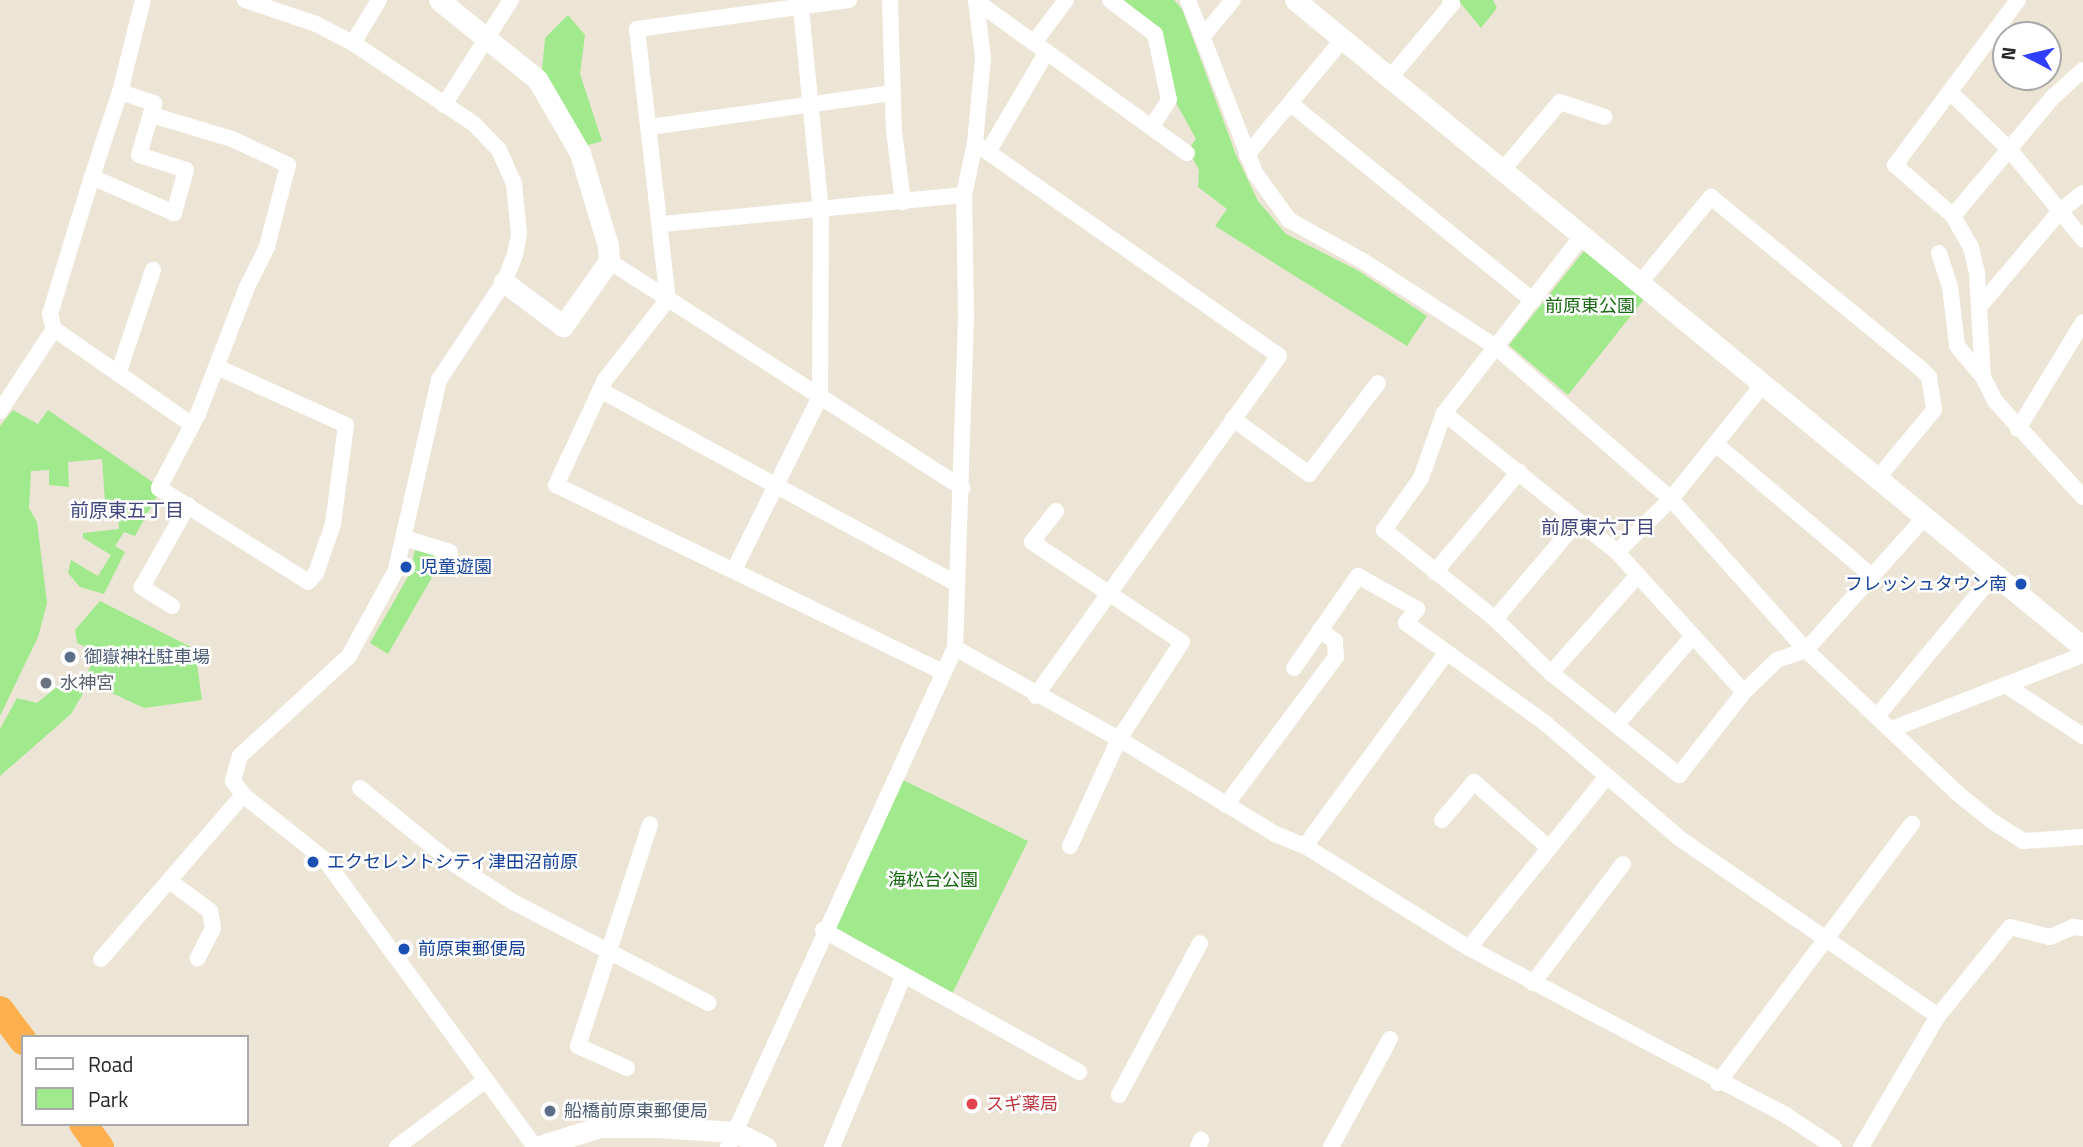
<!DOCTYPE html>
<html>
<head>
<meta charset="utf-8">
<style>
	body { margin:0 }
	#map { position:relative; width:2083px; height:1147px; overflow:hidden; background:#ece5d6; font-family:"Titillium Web","Noto Sans JP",sans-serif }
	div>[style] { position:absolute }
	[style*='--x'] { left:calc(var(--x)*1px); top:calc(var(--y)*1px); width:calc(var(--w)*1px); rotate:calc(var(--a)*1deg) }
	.green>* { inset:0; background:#a0e98c }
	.street>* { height:16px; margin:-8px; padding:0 8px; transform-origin:8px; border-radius:8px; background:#fff }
	.secondary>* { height:21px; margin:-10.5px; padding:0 10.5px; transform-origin:10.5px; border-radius:10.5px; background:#fff }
	.highway>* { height:28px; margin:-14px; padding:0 14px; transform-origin:14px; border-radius:14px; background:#ffb04e }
	.dots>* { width:19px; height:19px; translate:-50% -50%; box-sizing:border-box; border:4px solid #fff; border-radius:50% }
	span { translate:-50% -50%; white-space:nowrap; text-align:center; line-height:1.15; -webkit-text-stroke:5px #fff; paint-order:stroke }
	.park-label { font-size:18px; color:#196912 }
	.transit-label { font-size:18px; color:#164399 }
	.left { translate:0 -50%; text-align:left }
	.right { translate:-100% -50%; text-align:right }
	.service-label { font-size:18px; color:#4e5e75 }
	.worship-label { font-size:18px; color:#5b616d }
	.health-label { font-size:18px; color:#be3a42 }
	.neighbourhood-label { font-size:19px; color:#43477b }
	.legend { position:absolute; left:21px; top:1035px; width:228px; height:91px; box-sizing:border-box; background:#fff; border:2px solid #a9a9a9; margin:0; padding:9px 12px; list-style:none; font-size:21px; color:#272727 }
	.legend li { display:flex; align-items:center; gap:14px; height:35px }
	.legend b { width:35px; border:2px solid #a9a9a9 }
	.north { position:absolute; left:1992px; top:21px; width:70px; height:70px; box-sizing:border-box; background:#fff; border:2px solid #a9a9a9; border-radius:50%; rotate:277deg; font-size:19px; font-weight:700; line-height:28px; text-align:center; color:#272727 }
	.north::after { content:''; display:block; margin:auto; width:24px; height:32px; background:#303eff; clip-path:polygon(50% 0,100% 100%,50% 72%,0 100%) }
</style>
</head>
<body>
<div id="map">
	<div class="green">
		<div style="clip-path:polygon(1115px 0,1174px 0,1182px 9px,1236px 155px,1258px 201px,1286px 234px,1357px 270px,1427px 316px,1407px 346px,1215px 226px,1227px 209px,1198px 187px,1199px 170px,1188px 150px,1196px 139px,1175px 101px,1159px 32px)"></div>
		<div style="clip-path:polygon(1458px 0,1493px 0,1497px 8px,1481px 28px)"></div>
		<div style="clip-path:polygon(568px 15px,585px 35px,580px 74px,602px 141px,585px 146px,542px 71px,545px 38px)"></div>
		<div style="clip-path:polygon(1584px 251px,1645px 298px,1568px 395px,1509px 345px)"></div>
		<div style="clip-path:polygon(13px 410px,38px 424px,48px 410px,154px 483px,151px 491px,157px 496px,135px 536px,124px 532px,115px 546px,125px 552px,104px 594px,80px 587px,68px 573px,71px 560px,98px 576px,111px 555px,83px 538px,83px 533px,119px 529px,116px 500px,105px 501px,102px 459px,68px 462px,69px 487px,49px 485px,49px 470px,31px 471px,29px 508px,37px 522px,47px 603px,38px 637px,0 716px,0 426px)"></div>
		<div style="clip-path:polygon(415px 550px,437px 556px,439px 565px,388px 654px,370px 643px,409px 575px)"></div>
		<div style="clip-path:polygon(100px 601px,195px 649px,202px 700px,144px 708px,84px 680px,97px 652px,77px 643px,75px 630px)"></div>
		<div style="clip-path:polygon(63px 682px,84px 692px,71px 714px,0 776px,0 729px,17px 698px,37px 703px)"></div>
		<div style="clip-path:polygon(903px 780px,1028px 841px,952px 994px,836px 928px)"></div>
	</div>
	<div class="street">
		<div style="--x:245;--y:0;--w:75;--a:18.7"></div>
		<div style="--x:316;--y:24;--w:42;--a:27.2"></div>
		<div style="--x:353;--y:43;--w:146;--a:33.8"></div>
		<div style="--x:474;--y:124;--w:36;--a:46"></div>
		<div style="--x:499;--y:150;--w:36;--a:66"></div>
		<div style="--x:514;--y:183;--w:51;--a:84.4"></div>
		<div style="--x:519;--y:234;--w:21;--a:101"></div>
		<div style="--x:515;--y:255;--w:29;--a:112"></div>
		<div style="--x:504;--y:282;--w:118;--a:123.6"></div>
		<div style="--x:439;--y:380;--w:195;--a:102.8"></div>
		<div style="--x:396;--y:570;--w:98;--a:118.7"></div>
		<div style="--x:349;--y:656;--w:148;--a:137.5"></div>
		<div style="--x:240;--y:756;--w:26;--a:106"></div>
		<div style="--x:233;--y:781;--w:17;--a:54"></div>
		<div style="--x:243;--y:795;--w:105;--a:38.4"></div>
		<div style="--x:325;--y:860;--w:356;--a:53.8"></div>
		<div style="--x:849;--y:0;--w:214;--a:172.2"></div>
		<div style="--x:637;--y:29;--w:272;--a:83.5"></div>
		<div style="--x:668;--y:299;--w:103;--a:127.9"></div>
		<div style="--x:605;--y:380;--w:116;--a:115"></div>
		<div style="--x:556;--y:485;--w:430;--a:25.8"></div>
		<div style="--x:890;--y:0;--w:131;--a:88.3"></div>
		<div style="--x:894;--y:131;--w:72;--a:82.8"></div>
		<div style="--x:1110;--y:0;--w:56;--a:37.1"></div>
		<div style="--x:1155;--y:34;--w:67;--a:78"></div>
		<div style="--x:1169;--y:100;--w:31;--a:123"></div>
		<div style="--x:1188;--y:0;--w:186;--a:68.8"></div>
		<div style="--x:1255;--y:173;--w:58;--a:54.1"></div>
		<div style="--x:1289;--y:220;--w:85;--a:29"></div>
		<div style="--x:1363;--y:261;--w:158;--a:32.9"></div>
		<div style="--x:1496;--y:347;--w:232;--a:41"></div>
		<div style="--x:1671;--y:499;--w:203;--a:48.2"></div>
		<div style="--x:1806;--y:650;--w:208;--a:43.4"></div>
		<div style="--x:1957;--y:793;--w:46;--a:38.9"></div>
		<div style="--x:1993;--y:822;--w:36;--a:32"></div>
		<div style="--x:2023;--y:841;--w:60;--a:-3.8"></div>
		<div style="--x:2018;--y:0;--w:206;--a:126.7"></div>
		<div style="--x:1895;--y:165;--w:77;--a:41.3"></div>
		<div style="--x:1953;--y:216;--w:36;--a:60"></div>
		<div style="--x:1971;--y:247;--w:28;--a:77"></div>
		<div style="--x:1977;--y:274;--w:103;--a:86.7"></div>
		<div style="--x:1983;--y:377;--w:27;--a:63"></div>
		<div style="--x:1995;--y:401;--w:130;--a:47.5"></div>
		<div style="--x:976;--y:1;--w:260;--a:35.8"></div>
		<div style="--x:1204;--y:35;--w:45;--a:-50.4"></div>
		<div style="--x:1036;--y:40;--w:50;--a:-53.1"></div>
		<div style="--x:353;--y:43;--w:50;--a:-58.8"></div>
		<div style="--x:1389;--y:79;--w:98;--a:-50"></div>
		<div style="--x:1452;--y:4;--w:4;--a:-117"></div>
		<div style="--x:120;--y:92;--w:95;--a:-76"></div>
		<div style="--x:1950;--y:92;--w:82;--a:44"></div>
		<div style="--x:2009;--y:149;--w:117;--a:50.6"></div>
		<div style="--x:1291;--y:104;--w:312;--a:39.1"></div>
		<div style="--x:444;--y:105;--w:125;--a:-57.5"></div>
		<div style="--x:152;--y:115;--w:84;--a:16.7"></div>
		<div style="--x:232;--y:139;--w:62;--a:24.9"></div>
		<div style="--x:288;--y:165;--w:85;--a:104.4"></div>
		<div style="--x:267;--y:247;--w:45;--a:116.6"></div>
		<div style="--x:247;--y:287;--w:136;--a:111.1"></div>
		<div style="--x:198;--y:414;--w:84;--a:117.8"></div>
		<div style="--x:159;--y:488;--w:176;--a:32.2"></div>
		<div style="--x:308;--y:582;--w:12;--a:-48"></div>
		<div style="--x:316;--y:573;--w:52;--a:-70.9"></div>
		<div style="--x:333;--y:524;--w:100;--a:-82.5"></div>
		<div style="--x:346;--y:425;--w:141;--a:-155.8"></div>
		<div style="--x:650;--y:127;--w:244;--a:-8"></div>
		<div style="--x:975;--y:143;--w:371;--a:35"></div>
		<div style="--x:1279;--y:356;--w:418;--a:125.6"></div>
		<div style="--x:988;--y:152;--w:115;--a:-59.6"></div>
		<div style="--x:1247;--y:155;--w:151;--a:-50.4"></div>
		<div style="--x:1502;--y:171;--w:90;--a:-50"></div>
		<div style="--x:1560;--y:102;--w:47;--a:18.4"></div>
		<div style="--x:1953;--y:216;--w:155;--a:-50"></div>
		<div style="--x:2053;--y:97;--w:40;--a:-42"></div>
		<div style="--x:662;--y:224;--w:303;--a:-5.5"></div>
		<div style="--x:1582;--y:236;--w:224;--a:127.9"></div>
		<div style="--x:1444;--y:413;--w:69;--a:109.5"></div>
		<div style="--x:1421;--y:478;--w:64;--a:125.4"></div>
		<div style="--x:1384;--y:530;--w:142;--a:38.7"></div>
		<div style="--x:1495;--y:619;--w:78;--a:44"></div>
		<div style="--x:1551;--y:673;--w:164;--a:38.6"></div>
		<div style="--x:1679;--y:775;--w:105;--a:-51.9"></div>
		<div style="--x:1744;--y:692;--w:46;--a:-44.1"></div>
		<div style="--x:1777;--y:660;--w:31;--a:-19"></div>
		<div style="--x:1806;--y:650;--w:178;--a:-48.2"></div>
		<div style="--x:1939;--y:253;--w:35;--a:72"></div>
		<div style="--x:1950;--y:286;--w:60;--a:83.3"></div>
		<div style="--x:1957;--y:346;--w:40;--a:50"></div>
		<div style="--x:609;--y:261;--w:420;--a:32.7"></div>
		<div style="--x:1640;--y:283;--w:112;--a:-50.5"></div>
		<div style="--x:1711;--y:197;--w:269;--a:39.3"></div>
		<div style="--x:1919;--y:367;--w:14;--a:45"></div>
		<div style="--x:1929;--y:377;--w:33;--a:81"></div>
		<div style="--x:1934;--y:410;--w:89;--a:129.6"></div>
		<div style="--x:1979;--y:307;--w:126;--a:-49.8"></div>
		<div style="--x:2060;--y:211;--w:29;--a:-38"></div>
		<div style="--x:54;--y:329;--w:168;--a:34.8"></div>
		<div style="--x:118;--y:374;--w:110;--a:-71.4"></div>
		<div style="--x:600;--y:390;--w:406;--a:28.5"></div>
		<div style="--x:0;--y:411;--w:98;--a:-56.6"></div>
		<div style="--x:54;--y:329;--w:16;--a:-105"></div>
		<div style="--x:50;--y:314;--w:83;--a:-73.1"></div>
		<div style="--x:74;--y:235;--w:61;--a:-72.8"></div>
		<div style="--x:92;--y:177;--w:42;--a:-72"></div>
		<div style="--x:105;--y:137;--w:47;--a:-71.6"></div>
		<div style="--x:120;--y:92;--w:36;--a:18"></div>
		<div style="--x:154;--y:103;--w:54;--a:106.1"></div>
		<div style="--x:139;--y:155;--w:49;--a:17.7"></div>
		<div style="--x:186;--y:170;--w:45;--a:105.6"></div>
		<div style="--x:174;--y:213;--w:90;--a:-156.3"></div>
		<div style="--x:1444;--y:413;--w:222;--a:38.8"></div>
		<div style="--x:1617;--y:552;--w:189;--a:47.8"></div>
		<div style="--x:1233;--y:419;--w:94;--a:35.9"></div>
		<div style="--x:1309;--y:474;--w:114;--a:-52.8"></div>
		<div style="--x:2018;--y:429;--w:125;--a:-58.7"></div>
		<div style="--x:1717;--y:445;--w:203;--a:40.2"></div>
		<div style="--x:1056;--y:511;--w:39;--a:128"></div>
		<div style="--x:1032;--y:542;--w:180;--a:33.7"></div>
		<div style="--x:1182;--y:642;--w:116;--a:123"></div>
		<div style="--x:1119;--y:739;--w:118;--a:114.6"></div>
		<div style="--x:404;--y:538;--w:48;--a:16.9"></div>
		<div style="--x:1617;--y:552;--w:76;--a:-44.5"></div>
		<div style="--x:1671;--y:499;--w:149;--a:-51.3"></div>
		<div style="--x:734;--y:570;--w:193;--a:-63.6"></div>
		<div style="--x:820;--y:397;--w:185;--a:-89.7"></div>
		<div style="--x:821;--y:212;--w:206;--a:-95.6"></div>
		<div style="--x:1435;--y:572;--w:131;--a:-50"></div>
		<div style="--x:172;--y:606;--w:36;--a:-148"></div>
		<div style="--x:142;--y:587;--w:94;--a:-60.7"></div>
		<div style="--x:1495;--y:619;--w:128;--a:-49.7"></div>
		<div style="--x:955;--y:648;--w:188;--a:29"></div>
		<div style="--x:1119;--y:739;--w:183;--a:31.3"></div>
		<div style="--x:1275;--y:834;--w:32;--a:22"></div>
		<div style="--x:1305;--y:846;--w:193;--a:31.9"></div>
		<div style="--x:1469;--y:948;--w:360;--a:27.8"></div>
		<div style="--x:1787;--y:1116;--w:56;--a:33.4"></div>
		<div style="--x:1294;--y:668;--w:112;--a:-55.2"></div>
		<div style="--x:1358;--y:576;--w:68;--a:29.2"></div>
		<div style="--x:1417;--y:609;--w:18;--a:128"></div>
		<div style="--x:1406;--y:623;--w:171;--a:35.7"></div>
		<div style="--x:1545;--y:723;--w:177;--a:40.6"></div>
		<div style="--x:1679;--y:838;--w:314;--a:34.5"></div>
		<div style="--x:1551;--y:673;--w:131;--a:-48.4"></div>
		<div style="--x:2007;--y:686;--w:91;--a:33.3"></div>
		<div style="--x:1878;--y:715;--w:180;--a:-50.4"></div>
		<div style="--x:1616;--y:725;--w:118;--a:-49.1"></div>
		<div style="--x:1892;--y:729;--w:205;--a:-21.2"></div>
		<div style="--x:360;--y:788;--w:121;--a:39"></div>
		<div style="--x:454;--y:864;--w:70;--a:32.8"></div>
		<div style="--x:513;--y:902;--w:220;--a:27.3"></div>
		<div style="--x:1226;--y:805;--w:184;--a:-53.4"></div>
		<div style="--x:1336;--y:657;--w:16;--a:-94"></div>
		<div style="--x:1335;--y:641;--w:19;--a:-144"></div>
		<div style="--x:1442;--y:820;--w:50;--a:-49.9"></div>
		<div style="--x:1474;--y:782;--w:98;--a:41.3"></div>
		<div style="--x:1305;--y:846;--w:239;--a:-53.8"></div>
		<div style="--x:171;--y:882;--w:49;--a:36.6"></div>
		<div style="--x:210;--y:911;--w:17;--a:80"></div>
		<div style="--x:213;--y:928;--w:34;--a:117"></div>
		<div style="--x:823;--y:930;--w:293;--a:29"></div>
		<div style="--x:1469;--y:948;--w:217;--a:-51.2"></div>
		<div style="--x:101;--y:959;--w:217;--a:-49.1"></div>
		<div style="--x:1533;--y:983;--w:149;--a:-52.9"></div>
		<div style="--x:627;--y:1068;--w:54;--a:-155.8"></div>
		<div style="--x:578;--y:1046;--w:233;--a:-72"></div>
		<div style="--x:1718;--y:1083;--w:324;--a:-53.2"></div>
		<div style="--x:1119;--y:1095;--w:172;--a:-61.9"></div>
		<div style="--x:397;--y:1147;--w:111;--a:-37"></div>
		<div style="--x:728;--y:1147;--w:548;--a:-65.54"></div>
		<div style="--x:955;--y:648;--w:331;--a:-88.1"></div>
		<div style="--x:966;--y:317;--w:122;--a:-90.9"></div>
		<div style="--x:964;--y:195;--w:53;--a:-78.1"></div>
		<div style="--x:975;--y:143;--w:85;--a:-84.6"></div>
		<div style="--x:983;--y:58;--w:58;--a:-96.9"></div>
		<div style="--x:832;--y:1147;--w:186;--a:-67.3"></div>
		<div style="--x:1198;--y:1147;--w:8;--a:-67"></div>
		<div style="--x:1331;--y:1147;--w:123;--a:-61.4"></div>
		<div style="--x:1861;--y:1147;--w:152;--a:-59.6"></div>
		<div style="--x:1938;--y:1016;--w:114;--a:-51"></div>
		<div style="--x:2010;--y:927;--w:41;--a:14"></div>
		<div style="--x:2050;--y:937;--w:25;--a:-23"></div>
		<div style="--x:2073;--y:927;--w:10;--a:6"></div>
	</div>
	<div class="secondary">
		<div style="--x:439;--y:0;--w:126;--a:38.9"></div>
		<div style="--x:537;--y:79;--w:86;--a:59.8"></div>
		<div style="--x:580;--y:153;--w:97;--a:73.2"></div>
		<div style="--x:608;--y:246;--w:15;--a:86"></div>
		<div style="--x:609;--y:261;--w:80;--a:125.3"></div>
		<div style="--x:563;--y:326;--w:74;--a:-143.3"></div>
		<div style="--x:1295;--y:0;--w:1020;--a:39.39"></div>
		<div style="--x:536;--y:1147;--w:67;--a:-17.4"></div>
		<div style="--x:600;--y:1127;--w:57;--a:0"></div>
		<div style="--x:657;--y:1127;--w:78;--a:3.7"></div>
		<div style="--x:735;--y:1132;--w:34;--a:26"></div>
	</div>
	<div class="highway">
		<div style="--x:0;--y:1010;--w:39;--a:53"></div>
		<div style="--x:83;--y:1124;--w:29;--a:54"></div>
	</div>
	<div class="dots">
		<div style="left:406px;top:567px;background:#1a4fb4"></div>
		<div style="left:2021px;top:584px;background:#1a4fb4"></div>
		<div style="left:70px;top:657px;background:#5c6f8a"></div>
		<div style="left:46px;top:683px;background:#6b7280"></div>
		<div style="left:313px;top:862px;background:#1a4fb4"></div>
		<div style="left:404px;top:949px;background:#1a4fb4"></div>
		<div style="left:972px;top:1104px;background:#e0444e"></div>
		<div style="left:550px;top:1111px;background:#5c6f8a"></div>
	</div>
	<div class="park-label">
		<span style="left:1590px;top:306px">前原東公園</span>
		<span style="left:933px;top:880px">海松台公園</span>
	</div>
	<div class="transit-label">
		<span class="left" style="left:420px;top:567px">児童遊園</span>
		<span class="right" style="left:2007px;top:584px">フレッシュタウン南</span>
		<span class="left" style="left:327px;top:862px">エクセレントシティ津田沼前原</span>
		<span class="left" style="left:418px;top:949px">前原東郵便局</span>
	</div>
	<div class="service-label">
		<span class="left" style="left:84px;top:657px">御嶽神社駐車場</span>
		<span class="left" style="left:564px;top:1111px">船橋前原東郵便局</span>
	</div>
	<div class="worship-label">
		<span class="left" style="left:60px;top:683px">水神宮</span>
	</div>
	<div class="health-label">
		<span class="left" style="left:986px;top:1104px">スギ薬局</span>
	</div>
	<div class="neighbourhood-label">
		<span style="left:127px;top:510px">前原東五丁目</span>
		<span style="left:1598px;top:527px">前原東六丁目</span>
	</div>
	<ul class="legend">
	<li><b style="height:9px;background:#fff"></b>Road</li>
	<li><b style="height:19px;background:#a0e98c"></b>Park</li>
	</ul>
	<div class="north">N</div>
</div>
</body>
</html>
